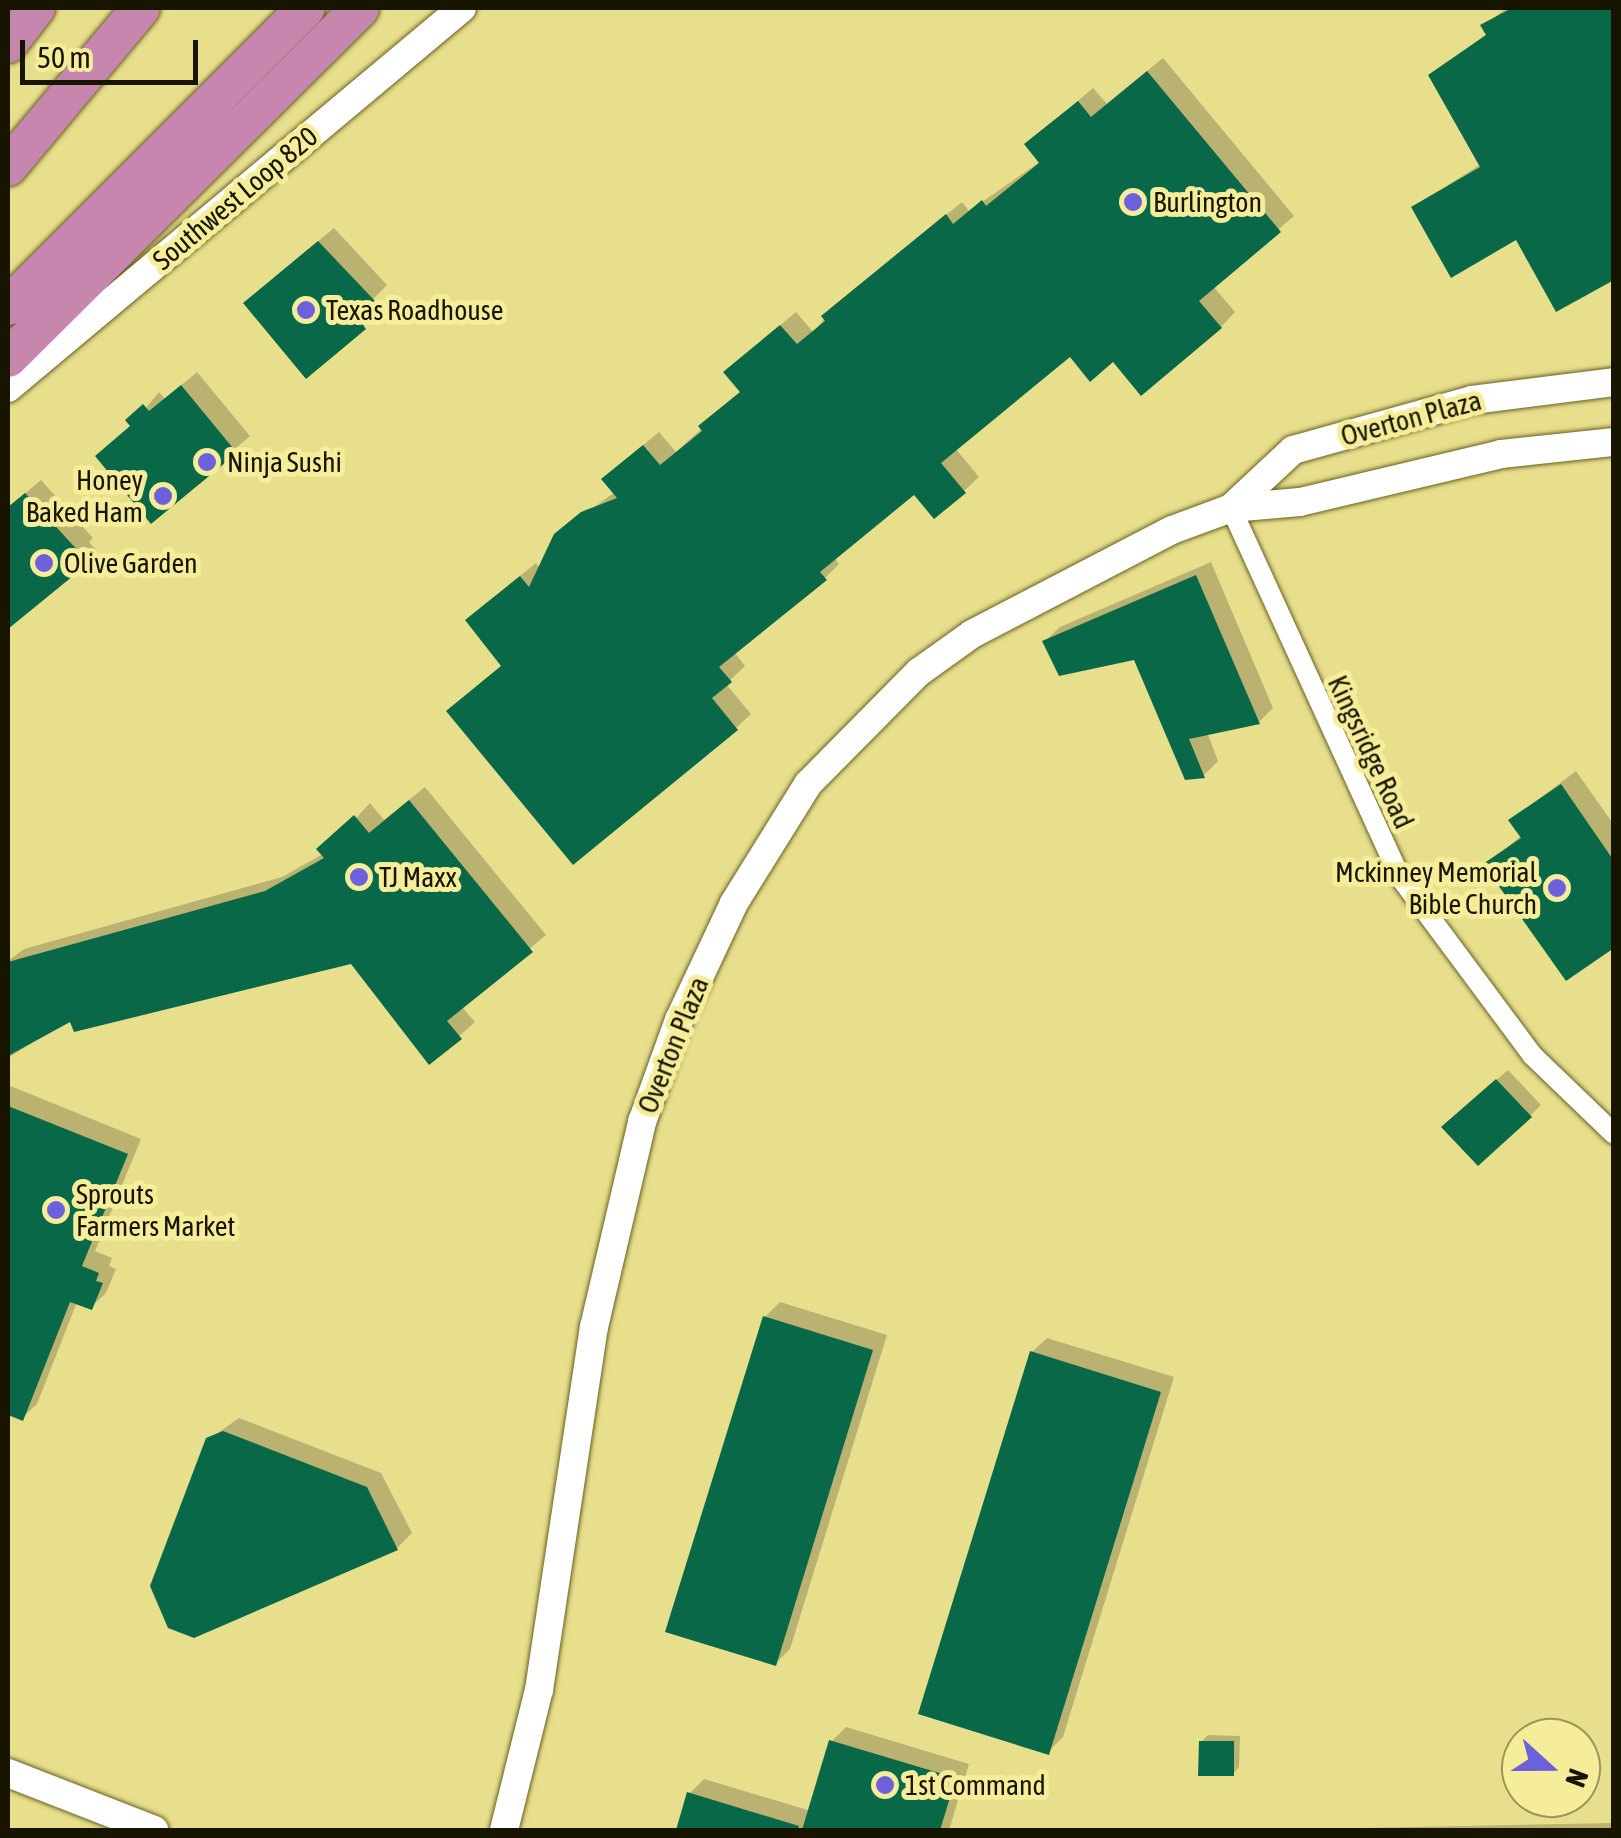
<!DOCTYPE html>
<html>
<head>
<meta charset="utf-8">
<style>
	body { margin:0 }
	#map { position:relative; width:1621px; height:1838px; overflow:hidden; background:#e8df8d; font-family:"Asap Condensed",sans-serif }
	div>[style] { position:absolute }
	[style*='--x'] { left:calc(var(--x)*1px); top:calc(var(--y)*1px); width:calc(var(--w)*1px); rotate:calc(var(--a)*1deg) }
	.shadow>* { inset:0; background:#0003 }
	.building>* { inset:0; background:#096848 }
	.roads { filter:drop-shadow(0 0 2px #686223) drop-shadow(0 0 2px #686223) }
	.street>* { height:20px; margin:-10px; padding:0 10px; transform-origin:10px; border-radius:10px; background:#fff }
	.secondary>* { height:28px; margin:-14px; padding:0 14px; transform-origin:14px; border-radius:14px; background:#fff }
	.highway>* { height:38px; margin:-19px; padding:0 19px; transform-origin:19px; border-radius:19px; background:#c786ad }
	.dots>* { width:28px; height:28px; translate:-50% -50%; box-sizing:border-box; border:5px solid #f5ed9a; border-radius:50% }
	span { translate:-50% -50%; white-space:nowrap; text-align:center; line-height:1.15; -webkit-text-stroke:10px #f5ed9a; paint-order:stroke }
	.street-label { font-size:28px; color:#171400 }
	.poi-label { font-size:28px; color:#171400 }
	.left { translate:0 -50%; text-align:left }
	.right { translate:-100% -50%; text-align:right }
	.frame { position:absolute; inset:0; border:10px solid #171400; pointer-events:none }
	.north { position:absolute; left:1501px; top:1718px; width:100px; height:100px; box-sizing:border-box; background:#f5ed9a; border:2px solid #9c965c; border-radius:50%; rotate:111deg; font-size:28px; font-weight:700; line-height:40px; text-align:center; color:#171400 }
	.north::after { content:''; display:block; margin:auto; width:35px; height:45px; background:#6c61db; clip-path:polygon(50% 0,100% 100%,50% 72%,0 100%) }
	.scale { position:absolute; left:20px; top:40px; width:178px; height:45px; box-sizing:border-box; border:5px solid #171400; border-top:0; padding-left:12px; font-size:30px; line-height:35px; white-space:nowrap; color:#171400; -webkit-text-stroke:8px #f5ed9a; paint-order:stroke }
</style>
</head>
<body>
<div id="map">
	<div class="shadow">
		<div style="clip-path:polygon(1507px 8px,1614px 8px,1614px 278px,1517px 237px,1414px 207px,1481px 164px,1431px 75px,1488px 33px,1484px 25px)"></div>
		<div style="clip-path:polygon(1163px 58px,1294px 216px,1213px 286px,1235px 312px,1221px 327px,1113px 359px,1070px 353px,955px 448px,979px 477px,964px 491px,915px 492px,834px 557px,839px 564px,825px 578px,734px 652px,745px 666px,726px 684px,751px 714px,736px 728px,503px 664px,483px 606px,536px 563px,540px 569px,556px 535px,615px 492px,619px 465px,659px 432px,676px 452px,743px 391px,741px 358px,796px 312px,813px 332px,839px 302px,962px 202px,969px 211px,1041px 161px,1027px 144px,1093px 88px,1107px 104px)"></div>
		<div style="clip-path:polygon(334px 228px,387px 285px,370px 302px,379px 313px,306px 376px,261px 289px)"></div>
		<div style="clip-path:polygon(197px 372px,250px 436px,152px 521px,132px 425px,159px 392px,165px 399px)"></div>
		<div style="clip-path:polygon(41px 480px,93px 538px,89px 542px,97px 551px,8px 626px,8px 508px)"></div>
		<div style="clip-path:polygon(1211px 562px,1273px 708px,1259px 722px,1207px 732px,1218px 761px,1204px 775px,1186px 777px,1135px 657px,1045px 641px,1060px 627px)"></div>
		<div style="clip-path:polygon(1576px 771px,1614px 825px,1614px 945px,1487px 864px,1522px 835px,1511px 820px)"></div>
		<div style="clip-path:polygon(425px 787px,546px 935px,461px 1006px,475px 1022px,430px 1062px,352px 961px,71px 1018px,8px 1058px,8px 961px,24px 949px,282px 877px,323px 854px,370px 803px,384px 820px)"></div>
		<div style="clip-path:polygon(1508px 1070px,1541px 1105px,1530px 1116px,1455px 1116px)"></div>
		<div style="clip-path:polygon(8px 1085px,141px 1139px,95px 1251px,112px 1258px,109px 1266px,116px 1269px,106px 1293px,91px 1307px,77px 1302px,37px 1404px,22px 1418px,8px 1412px)"></div>
		<div style="clip-path:polygon(780px 1302px,887px 1335px,790px 1649px,775px 1664px,765px 1317px)"></div>
		<div style="clip-path:polygon(1047px 1338px,1174px 1377px,1063px 1737px,1048px 1752px,1032px 1352px)"></div>
		<div style="clip-path:polygon(239px 1418px,381px 1473px,412px 1533px,397px 1548px,194px 1635px,208px 1440px)"></div>
		<div style="clip-path:polygon(846px 1727px,969px 1764px,949px 1830px,678px 1830px,689px 1794px,704px 1779px,811px 1811px,831px 1742px)"></div>
		<div style="clip-path:polygon(1208px 1735px,1240px 1736px,1239px 1767px,1233px 1774px,1201px 1742px)"></div>
		<div style="clip-path:polygon(1614px 1823px,1614px 1830px,1357px 1830px,1360px 1828px)"></div>
	</div>
	<div class="building">
		<div style="clip-path:polygon(1512px 8px,1614px 8px,1614px 280px,1556px 312px,1516px 240px,1451px 278px,1411px 207px,1480px 167px,1428px 75px,1486px 35px,1480px 25px)"></div>
		<div style="clip-path:polygon(1147px 71px,1281px 232px,1199px 301px,1222px 328px,1141px 396px,1113px 362px,1090px 382px,1070px 357px,941px 463px,966px 493px,934px 519px,914px 495px,820px 572px,827px 580px,719px 667px,732px 682px,712px 698px,738px 730px,573px 865px,446px 711px,501px 666px,465px 620px,520px 576px,529px 587px,554px 534px,581px 512px,617px 498px,601px 479px,643px 445px,660px 465px,702px 431px,698px 426px,740px 392px,723px 372px,780px 325px,797px 344px,825px 321px,821px 316px,946px 214px,953px 224px,982px 200px,986px 206px,1039px 163px,1024px 144px,1078px 101px,1091px 117px)"></div>
		<div style="clip-path:polygon(318px 241px,375px 301px,356px 316px,366px 329px,306px 379px,243px 303px)"></div>
		<div style="clip-path:polygon(181px 385px,237px 453px,151px 524px,95px 456px,130px 426px,125px 420px,143px 404px,149px 411px)"></div>
		<div style="clip-path:polygon(25px 493px,81px 554px,76px 558px,84px 567px,8px 629px,8px 507px)"></div>
		<div style="clip-path:polygon(1196px 575px,1260px 724px,1189px 739px,1205px 778px,1185px 780px,1134px 660px,1059px 676px,1042px 641px)"></div>
		<div style="clip-path:polygon(1561px 784px,1614px 861px,1614px 948px,1566px 981px,1483px 864px,1521px 838px,1508px 820px)"></div>
		<div style="clip-path:polygon(409px 800px,533px 952px,447px 1021px,462px 1039px,429px 1065px,351px 964px,74px 1032px,70px 1022px,8px 1056px,8px 962px,265px 891px,324px 858px,316px 849px,354px 815px,369px 833px)"></div>
		<div style="clip-path:polygon(1496px 1079px,1532px 1117px,1478px 1166px,1441px 1127px)"></div>
		<div style="clip-path:polygon(8px 1106px,128px 1154px,82px 1266px,99px 1273px,96px 1281px,103px 1283px,92px 1310px,70px 1302px,23px 1421px,8px 1415px)"></div>
		<div style="clip-path:polygon(763px 1316px,873px 1350px,776px 1666px,665px 1632px)"></div>
		<div style="clip-path:polygon(1030px 1351px,1161px 1392px,1049px 1755px,918px 1714px)"></div>
		<div style="clip-path:polygon(223px 1431px,367px 1487px,398px 1550px,194px 1638px,168px 1628px,150px 1586px,206px 1438px)"></div>
		<div style="clip-path:polygon(829px 1740px,956px 1778px,940px 1830px,802px 1830px)"></div>
		<div style="clip-path:polygon(1199px 1741px,1234px 1741px,1234px 1776px,1198px 1776px)"></div>
		<div style="clip-path:polygon(687px 1792px,799px 1826px,798px 1830px,676px 1830px)"></div>
	</div>
	<div class="roads">
		<div class="street">
			<div style="--x:1231;--y:508;--w:406;--a:65.4"></div>
			<div style="--x:1400;--y:877;--w:222;--a:53.4"></div>
			<div style="--x:1532;--y:1055;--w:114;--a:43.9"></div>
		</div>
		<div class="secondary">
			<div style="--x:8;--y:388;--w:592;--a:-39.93"></div>
			<div style="--x:1231;--y:508;--w:85;--a:-43.1"></div>
			<div style="--x:1293;--y:450;--w:186;--a:-15.6"></div>
			<div style="--x:1472;--y:400;--w:143;--a:-7.2"></div>
			<div style="--x:8;--y:1773;--w:157;--a:21.3"></div>
			<div style="--x:504;--y:1830;--w:144;--a:-76"></div>
			<div style="--x:539;--y:1690;--w:367;--a:-81.4"></div>
			<div style="--x:594;--y:1327;--w:211;--a:-76.8"></div>
			<div style="--x:642;--y:1122;--w:109;--a:-70.1"></div>
			<div style="--x:679;--y:1020;--w:129;--a:-64.8"></div>
			<div style="--x:734;--y:903;--w:140;--a:-58.1"></div>
			<div style="--x:808;--y:784;--w:158;--a:-45.3"></div>
			<div style="--x:919;--y:672;--w:65;--a:-35.6"></div>
			<div style="--x:972;--y:634;--w:225;--a:-27.5"></div>
			<div style="--x:1172;--y:530;--w:63;--a:-20.4"></div>
			<div style="--x:1231;--y:508;--w:69;--a:-5"></div>
			<div style="--x:1300;--y:502;--w:207;--a:-13.4"></div>
			<div style="--x:1501;--y:454;--w:114;--a:-6.1"></div>
		</div>
		<div class="highway">
			<div style="--x:8;--y:44;--w:46;--a:-52.1"></div>
			<div style="--x:8;--y:167;--w:207;--a:-50.1"></div>
			<div style="--x:8;--y:306;--w:421;--a:-45"></div>
			<div style="--x:8;--y:358;--w:496;--a:-44.8"></div>
		</div>
	</div>
	<div class="dots">
		<div style="left:1133px;top:202px;background:#6c61db"></div>
		<div style="left:306px;top:310px;background:#6c61db"></div>
		<div style="left:207px;top:462px;background:#6c61db"></div>
		<div style="left:163px;top:496px;background:#6c61db"></div>
		<div style="left:44px;top:563px;background:#6c61db"></div>
		<div style="left:359px;top:877px;background:#6c61db"></div>
		<div style="left:1557px;top:888px;background:#6c61db"></div>
		<div style="left:56px;top:1210px;background:#6c61db"></div>
		<div style="left:885px;top:1785px;background:#6c61db"></div>
	</div>
	<div class="street-label">
		<span style="left:235px;top:198px;rotate:-40deg">Southwest Loop 820</span>
		<span style="left:1411px;top:418px;rotate:-15deg">Overton Plaza</span>
		<span style="left:1371px;top:752px;rotate:65deg">Kingsridge Road</span>
		<span style="left:673px;top:1045px;rotate:-68deg">Overton Plaza</span>
	</div>
	<div class="poi-label">
		<span class="left" style="left:1153px;top:202px">Burlington</span>
		<span class="left" style="left:326px;top:310px">Texas Roadhouse</span>
		<span class="left" style="left:227px;top:462px">Ninja Sushi</span>
		<span class="right" style="left:143px;top:496px">Honey<br>Baked Ham</span>
		<span class="left" style="left:64px;top:563px">Olive Garden</span>
		<span class="right" style="left:1537px;top:888px">Mckinney Memorial<br>Bible Church</span>
		<span class="left" style="left:379px;top:877px">TJ Maxx</span>
		<span class="left" style="left:76px;top:1210px">Sprouts<br>Farmers Market</span>
		<span class="left" style="left:905px;top:1785px">1st Command</span>
	</div>
	<div class="frame"></div>
	<div class="north">N</div>
	<div class="scale">50 m</div>
</div>
</body>
</html>
